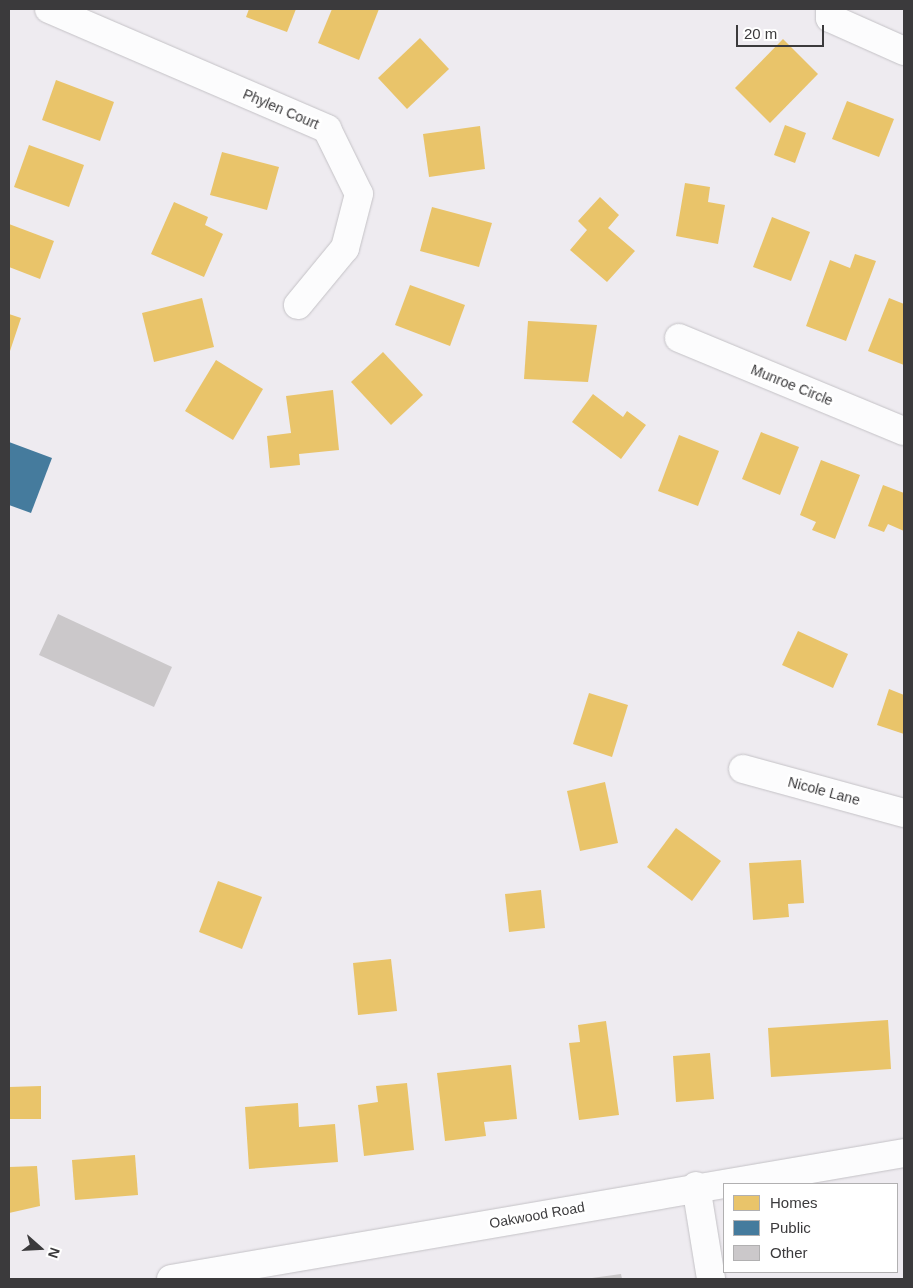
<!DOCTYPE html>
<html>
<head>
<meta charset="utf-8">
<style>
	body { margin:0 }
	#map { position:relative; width:913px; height:1288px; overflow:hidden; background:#eeebf0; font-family:Helvetica,sans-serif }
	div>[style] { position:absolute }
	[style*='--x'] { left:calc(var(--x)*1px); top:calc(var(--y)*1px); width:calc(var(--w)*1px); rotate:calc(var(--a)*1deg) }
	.homes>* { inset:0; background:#e9c46a }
	.public>* { inset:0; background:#457b9d }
	.building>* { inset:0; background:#cbc8ca }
	.roads { filter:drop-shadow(0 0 1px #c4c2c6) drop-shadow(0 0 1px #c4c2c6) }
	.minor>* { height:28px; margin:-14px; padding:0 14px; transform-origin:14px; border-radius:14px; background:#fcfcfd }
	.tertiary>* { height:28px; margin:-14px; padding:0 14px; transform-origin:14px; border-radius:14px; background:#fcfcfd }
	span { translate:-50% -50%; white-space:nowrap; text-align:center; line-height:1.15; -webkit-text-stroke:5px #fff; paint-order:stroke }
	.street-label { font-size:14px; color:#3b3a3c }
	.frame { position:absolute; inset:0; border:10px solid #3b3a3c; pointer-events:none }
	.legend { position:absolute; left:723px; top:1183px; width:175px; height:90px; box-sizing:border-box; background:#fff; border:1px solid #b1b0b1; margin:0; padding:6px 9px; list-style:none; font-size:15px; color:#3b3a3c }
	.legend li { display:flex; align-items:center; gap:10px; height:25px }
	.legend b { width:25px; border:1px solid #b1b0b1 }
	.north { position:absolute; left:15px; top:1223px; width:50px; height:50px; -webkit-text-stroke:4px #fff; paint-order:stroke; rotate:109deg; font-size:14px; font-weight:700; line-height:20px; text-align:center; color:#3b3a3c }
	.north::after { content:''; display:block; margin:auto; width:18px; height:22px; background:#3b3a3c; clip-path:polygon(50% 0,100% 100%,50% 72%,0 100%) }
	.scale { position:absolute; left:736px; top:25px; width:88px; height:22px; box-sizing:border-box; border:2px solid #3b3a3c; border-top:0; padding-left:6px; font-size:15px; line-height:18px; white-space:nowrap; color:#3b3a3c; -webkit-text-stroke:4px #fff; paint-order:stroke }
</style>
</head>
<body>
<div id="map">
	<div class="homes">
		<div style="clip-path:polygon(249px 9px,296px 9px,287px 32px,246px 17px)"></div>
		<div style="clip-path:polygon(332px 9px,379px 9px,359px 60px,318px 43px)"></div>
		<div style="clip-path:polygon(420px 38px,449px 69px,407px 109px,378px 78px)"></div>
		<div style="clip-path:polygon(783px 39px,818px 74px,770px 123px,735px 88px)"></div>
		<div style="clip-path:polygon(56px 80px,114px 102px,100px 141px,42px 120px)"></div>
		<div style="clip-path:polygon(847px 101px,894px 119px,879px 157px,832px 139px)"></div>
		<div style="clip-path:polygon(785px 125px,806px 133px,795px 163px,774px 155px)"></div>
		<div style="clip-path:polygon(480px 126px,485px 169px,429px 177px,423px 134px)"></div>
		<div style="clip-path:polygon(29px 145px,84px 165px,69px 207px,14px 187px)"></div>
		<div style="clip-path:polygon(222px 152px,279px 167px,267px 210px,210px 195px)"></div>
		<div style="clip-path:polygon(685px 183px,710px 187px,708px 202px,725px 205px,718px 244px,676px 236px)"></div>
		<div style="clip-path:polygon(600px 197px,619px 215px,608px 228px,635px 251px,607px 282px,570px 250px,587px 230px,578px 221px)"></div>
		<div style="clip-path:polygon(174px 202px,208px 217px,205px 225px,223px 234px,204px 277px,151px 254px)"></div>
		<div style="clip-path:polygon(432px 207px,492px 223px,479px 267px,420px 251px)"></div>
		<div style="clip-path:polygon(772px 217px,810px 232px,791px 281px,753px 267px)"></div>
		<div style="clip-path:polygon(9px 224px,54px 241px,40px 279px,9px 267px)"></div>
		<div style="clip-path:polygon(855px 254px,876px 261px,846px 341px,806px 326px,830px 260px,850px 268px)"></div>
		<div style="clip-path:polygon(410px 285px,465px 305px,450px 346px,395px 325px)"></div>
		<div style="clip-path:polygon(202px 298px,214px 347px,154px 362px,142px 313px)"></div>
		<div style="clip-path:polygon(889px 298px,904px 304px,904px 365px,868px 351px)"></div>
		<div style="clip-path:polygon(9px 314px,21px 318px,9px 354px)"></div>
		<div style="clip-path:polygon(528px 321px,597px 325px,588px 382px,524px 379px)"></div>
		<div style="clip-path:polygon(383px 352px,423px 395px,391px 425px,351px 382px)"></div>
		<div style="clip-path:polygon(216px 360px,263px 389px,233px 440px,185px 411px)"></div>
		<div style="clip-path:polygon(333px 390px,339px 450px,299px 454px,300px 465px,270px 468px,267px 436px,291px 433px,286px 396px)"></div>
		<div style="clip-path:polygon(593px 394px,623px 417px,627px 411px,646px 425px,621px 459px,572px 422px)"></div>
		<div style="clip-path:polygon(761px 432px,799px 447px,780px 495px,742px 479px)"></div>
		<div style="clip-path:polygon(679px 435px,719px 451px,698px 506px,658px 491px)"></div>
		<div style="clip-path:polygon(821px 460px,860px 475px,835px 539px,812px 530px,816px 522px,800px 515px)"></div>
		<div style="clip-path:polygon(883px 485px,904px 493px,904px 531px,888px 524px,884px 532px,868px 526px)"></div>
		<div style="clip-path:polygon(798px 631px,848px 654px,833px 688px,782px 665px)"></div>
		<div style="clip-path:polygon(889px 689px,904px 695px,904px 734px,877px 725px)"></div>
		<div style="clip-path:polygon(589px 693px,628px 705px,612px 757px,573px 744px)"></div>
		<div style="clip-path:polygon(605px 782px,618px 843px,580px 851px,567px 791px)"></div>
		<div style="clip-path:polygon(676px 828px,721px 861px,692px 901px,647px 867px)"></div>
		<div style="clip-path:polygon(801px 860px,804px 903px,788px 904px,789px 917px,753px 920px,749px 863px)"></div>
		<div style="clip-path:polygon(218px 881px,262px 897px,242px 949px,199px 932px)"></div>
		<div style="clip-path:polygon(541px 890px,545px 928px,509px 932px,505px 894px)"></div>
		<div style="clip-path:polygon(391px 959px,397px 1011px,358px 1015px,353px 963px)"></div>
		<div style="clip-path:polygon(888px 1020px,891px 1069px,771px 1077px,768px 1028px)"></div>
		<div style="clip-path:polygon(606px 1021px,619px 1115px,579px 1120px,569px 1043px,580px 1042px,578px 1025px)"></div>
		<div style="clip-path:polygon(710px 1053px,714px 1099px,676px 1102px,673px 1056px)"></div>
		<div style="clip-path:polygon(511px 1065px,517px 1119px,484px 1122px,486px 1136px,445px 1141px,437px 1073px)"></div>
		<div style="clip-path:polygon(407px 1083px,414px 1150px,364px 1156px,358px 1105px,378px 1102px,376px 1086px)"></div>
		<div style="clip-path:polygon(41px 1086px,41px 1119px,9px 1119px,9px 1087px)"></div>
		<div style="clip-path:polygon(298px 1103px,299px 1127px,335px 1124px,338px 1162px,249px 1169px,245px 1107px)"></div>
		<div style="clip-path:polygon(135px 1155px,138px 1195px,75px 1200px,72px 1160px)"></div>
		<div style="clip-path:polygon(37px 1166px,40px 1206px,9px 1213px,9px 1167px)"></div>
	</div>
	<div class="public">
		<div style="clip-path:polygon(9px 442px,52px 458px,31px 513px,9px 505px)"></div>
	</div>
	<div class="building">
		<div style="clip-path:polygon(58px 614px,172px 667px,154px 707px,39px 655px)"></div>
		<div style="clip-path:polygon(621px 1274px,622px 1279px,592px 1279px,592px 1278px)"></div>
	</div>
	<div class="roads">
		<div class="minor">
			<div style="--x:49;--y:9;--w:303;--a:23.3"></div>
			<div style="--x:327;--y:129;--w:72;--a:63.8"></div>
			<div style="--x:359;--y:194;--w:56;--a:104.5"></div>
			<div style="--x:345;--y:248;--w:74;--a:129.5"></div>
			<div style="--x:830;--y:9;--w:9;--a:90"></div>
			<div style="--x:830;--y:18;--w:81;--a:24"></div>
			<div style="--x:679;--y:338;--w:243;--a:22.5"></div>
			<div style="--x:743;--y:769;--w:167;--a:15.3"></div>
			<div style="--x:696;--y:1186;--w:94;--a:80.8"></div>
		</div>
		<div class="tertiary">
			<div style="--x:171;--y:1279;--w:744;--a:-9.75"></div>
		</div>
	</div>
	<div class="street-label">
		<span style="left:281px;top:109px;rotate:23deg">Phylen Court</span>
		<span style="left:792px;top:385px;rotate:22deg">Munroe Circle</span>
		<span style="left:824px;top:791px;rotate:15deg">Nicole Lane</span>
		<span style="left:537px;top:1215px;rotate:-10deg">Oakwood Road</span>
	</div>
	<div class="frame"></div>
	<ul class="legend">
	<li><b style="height:14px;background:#e9c46a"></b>Homes</li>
	<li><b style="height:14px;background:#457b9d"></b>Public</li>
	<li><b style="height:14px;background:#cbc8ca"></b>Other</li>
	</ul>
	<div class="north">N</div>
	<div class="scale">20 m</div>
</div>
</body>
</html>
